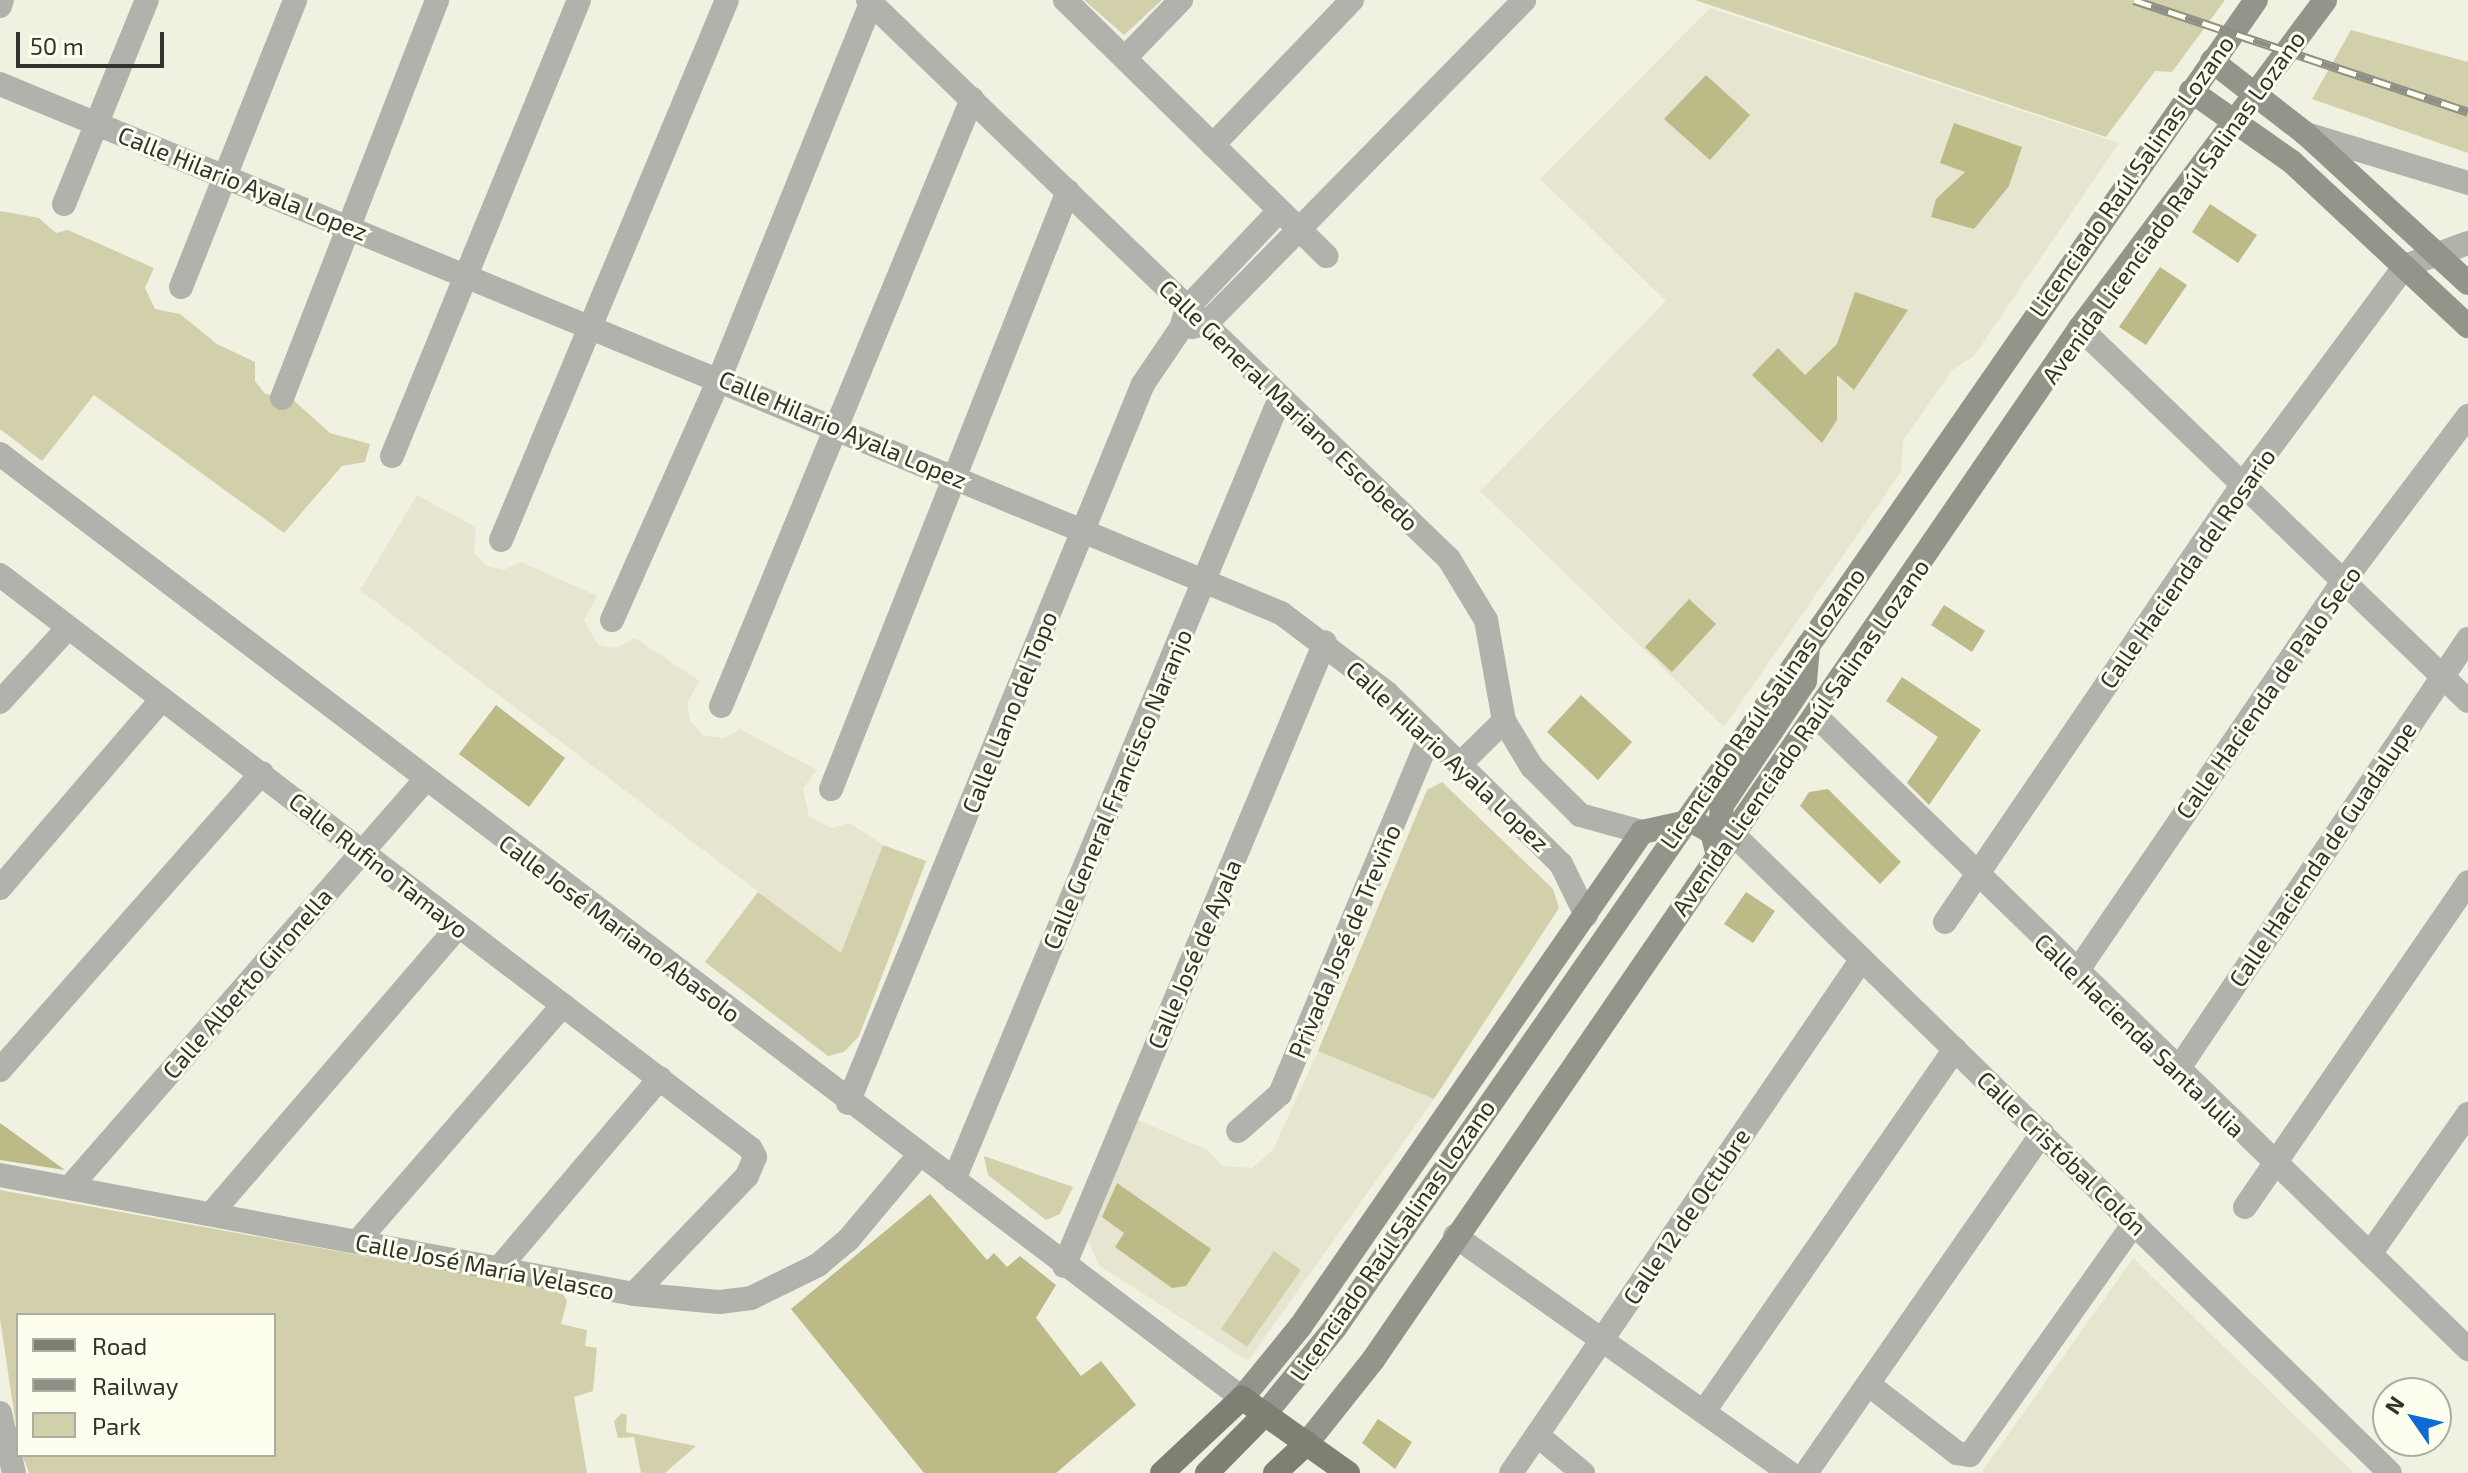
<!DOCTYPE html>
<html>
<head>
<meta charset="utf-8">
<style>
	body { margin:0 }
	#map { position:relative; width:2468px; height:1473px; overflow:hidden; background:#f1f1e2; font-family:"Exo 2",sans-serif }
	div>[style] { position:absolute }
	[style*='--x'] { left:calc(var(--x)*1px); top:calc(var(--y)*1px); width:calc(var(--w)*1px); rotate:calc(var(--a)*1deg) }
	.built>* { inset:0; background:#e6e6d0 }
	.green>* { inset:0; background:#d1d0ab }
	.building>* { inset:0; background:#bcba87 }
	.street>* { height:24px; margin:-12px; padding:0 12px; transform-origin:12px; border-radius:12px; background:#b2b2ac }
	.secondary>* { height:24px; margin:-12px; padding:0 12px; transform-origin:12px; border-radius:12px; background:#94948b }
	.primary>* { height:24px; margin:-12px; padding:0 12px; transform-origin:12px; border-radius:12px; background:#7f7f74 }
	.rail>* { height:9px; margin-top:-4.5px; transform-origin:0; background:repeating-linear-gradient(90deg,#fefeef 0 18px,#908f85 0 36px); box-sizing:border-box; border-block:2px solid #908f85 }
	span { translate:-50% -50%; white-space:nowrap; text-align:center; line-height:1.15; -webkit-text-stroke:6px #fefeef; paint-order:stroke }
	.street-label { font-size:24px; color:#33322d }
	.legend { position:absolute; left:16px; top:1313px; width:260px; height:144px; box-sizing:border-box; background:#fefeef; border:2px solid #adaca1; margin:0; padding:10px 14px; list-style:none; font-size:24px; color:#33322d }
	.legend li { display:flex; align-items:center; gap:16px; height:40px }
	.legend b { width:40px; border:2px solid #adaca1 }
	.north { position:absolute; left:2372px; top:1377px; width:80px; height:80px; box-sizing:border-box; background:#fefeef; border:2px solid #adaca1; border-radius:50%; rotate:304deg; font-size:22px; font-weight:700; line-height:32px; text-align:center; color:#33322d }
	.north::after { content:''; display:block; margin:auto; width:28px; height:36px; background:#0e6bd4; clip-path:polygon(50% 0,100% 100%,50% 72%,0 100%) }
	.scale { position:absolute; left:16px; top:32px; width:148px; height:36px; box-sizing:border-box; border:4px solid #33322d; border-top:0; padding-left:10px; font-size:24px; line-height:28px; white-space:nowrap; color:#33322d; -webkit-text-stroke:6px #fefeef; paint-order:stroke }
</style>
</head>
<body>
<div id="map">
	<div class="built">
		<div style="clip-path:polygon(1710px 8px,2119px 143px,1974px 356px,1952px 370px,1903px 441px,1901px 472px,1724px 727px,1480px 491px,1666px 301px,1540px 179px)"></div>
		<div style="clip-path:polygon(417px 495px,476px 527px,474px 552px,486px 566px,503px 570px,521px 562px,597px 596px,584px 620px,598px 645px,615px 648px,635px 638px,700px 681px,687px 703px,690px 720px,703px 735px,724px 738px,740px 729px,817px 770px,803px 788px,809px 816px,831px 828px,850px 823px,883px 845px,841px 954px,360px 590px)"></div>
		<div style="clip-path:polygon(1318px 1051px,1434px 1099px,1248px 1361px,1100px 1266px,1087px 1239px,1138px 1120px,1208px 1150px,1222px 1166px,1252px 1168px,1273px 1150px)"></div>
		<div style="clip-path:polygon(2133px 1258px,2319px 1439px,2354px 1473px,1981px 1473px)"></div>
	</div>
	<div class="green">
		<div style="clip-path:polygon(1084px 0,1162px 0,1124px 35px)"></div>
		<div style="clip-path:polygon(1695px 0,2225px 0,2172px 72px,2155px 71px,2106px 137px)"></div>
		<div style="clip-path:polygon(2351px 30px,2468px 62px,2468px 153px,2312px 99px)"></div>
		<div style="clip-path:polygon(0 211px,39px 218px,56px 233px,68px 230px,154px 268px,145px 288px,155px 309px,180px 314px,217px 344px,255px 362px,255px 381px,265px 394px,291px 398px,330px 433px,370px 444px,365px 462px,342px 466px,284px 533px,94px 395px,42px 461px,0 429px)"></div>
		<div style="clip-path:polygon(1442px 782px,1553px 889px,1559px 908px,1434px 1099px,1318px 1051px,1427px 790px)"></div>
		<div style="clip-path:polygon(883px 845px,926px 861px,859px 1036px,844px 1052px,828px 1056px,705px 962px,758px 892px,841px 953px)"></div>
		<div style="clip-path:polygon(984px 1156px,1073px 1187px,1060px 1214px,1046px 1220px,988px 1175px)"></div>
		<div style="clip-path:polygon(0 1190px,562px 1292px,567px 1301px,561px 1324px,587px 1330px,585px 1346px,597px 1348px,593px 1391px,574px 1397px,587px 1473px,29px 1473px,22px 1455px,274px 1455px,274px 1315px,18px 1315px,18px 1439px,0 1319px)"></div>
		<div style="clip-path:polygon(1274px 1251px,1301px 1270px,1247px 1347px,1221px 1329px)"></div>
		<div style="clip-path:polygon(622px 1413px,627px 1415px,626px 1432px,696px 1446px,665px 1473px,641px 1473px,634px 1437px,618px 1438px,614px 1421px)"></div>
	</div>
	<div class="building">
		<div style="clip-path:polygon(1706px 75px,1750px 115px,1710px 160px,1664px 119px)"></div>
		<div style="clip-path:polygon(1954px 123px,2022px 147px,2009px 186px,1974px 229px,1931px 217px,1936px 199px,1965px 172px,1940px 163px)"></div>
		<div style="clip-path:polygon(2210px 204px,2257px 235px,2238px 263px,2192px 232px)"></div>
		<div style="clip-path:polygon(2160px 267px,2187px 285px,2146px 345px,2119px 327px)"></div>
		<div style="clip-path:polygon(1855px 292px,1908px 310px,1854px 390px,1837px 375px,1837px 420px,1822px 443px,1752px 375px,1778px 348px,1805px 375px,1837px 344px)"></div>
		<div style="clip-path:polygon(1689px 599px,1716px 624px,1672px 672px,1645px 647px)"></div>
		<div style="clip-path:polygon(1944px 605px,1985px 631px,1972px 652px,1931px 625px)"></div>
		<div style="clip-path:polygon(1902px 677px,1981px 730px,1929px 805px,1907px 783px,1938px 737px,1886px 701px)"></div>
		<div style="clip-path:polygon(1581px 695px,1632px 742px,1598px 780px,1547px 732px)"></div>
		<div style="clip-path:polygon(496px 705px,565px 758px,529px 807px,459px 754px)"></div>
		<div style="clip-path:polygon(1828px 789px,1901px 862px,1880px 884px,1800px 806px,1809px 792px)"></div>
		<div style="clip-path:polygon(1746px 892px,1775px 911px,1753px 943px,1724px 924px)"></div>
		<div style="clip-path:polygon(0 1123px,65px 1170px,0 1160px)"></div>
		<div style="clip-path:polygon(1117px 1183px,1211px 1249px,1186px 1286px,1172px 1288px,1115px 1247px,1124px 1233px,1102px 1217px)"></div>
		<div style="clip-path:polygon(930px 1194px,987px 1260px,994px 1253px,1007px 1267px,1020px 1256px,1056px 1285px,1036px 1318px,1081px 1376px,1101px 1361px,1136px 1405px,1056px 1473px,924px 1473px,791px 1309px)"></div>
		<div style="clip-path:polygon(1378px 1419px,1412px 1442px,1395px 1469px,1362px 1443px)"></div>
	</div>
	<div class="street">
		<div style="--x:868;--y:0;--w:806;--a:43.89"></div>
		<div style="--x:1449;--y:559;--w:71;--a:58.8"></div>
		<div style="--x:1486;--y:620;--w:103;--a:79.9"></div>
		<div style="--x:1504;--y:721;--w:54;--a:58.7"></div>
		<div style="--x:1532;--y:767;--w:68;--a:45"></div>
		<div style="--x:1580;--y:815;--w:64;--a:15.3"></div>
		<div style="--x:1065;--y:0;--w:366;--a:44.4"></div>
		<div style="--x:0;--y:6;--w:6;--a:-72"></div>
		<div style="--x:1125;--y:58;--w:81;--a:-46"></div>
		<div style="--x:0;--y:84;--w:1386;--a:22.44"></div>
		<div style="--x:1281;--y:613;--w:133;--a:37"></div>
		<div style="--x:1387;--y:693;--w:244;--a:44.5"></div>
		<div style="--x:1561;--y:864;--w:57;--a:63.9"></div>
		<div style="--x:2306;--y:134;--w:169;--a:16.8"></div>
		<div style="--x:1213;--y:145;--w:201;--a:-46.2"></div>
		<div style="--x:64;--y:204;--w:220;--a:-67.9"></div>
		<div style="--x:181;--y:287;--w:309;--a:-68.3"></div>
		<div style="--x:1192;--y:327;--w:14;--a:-12"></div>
		<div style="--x:1206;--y:324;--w:454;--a:-45.5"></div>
		<div style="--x:2080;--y:328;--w:538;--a:43.87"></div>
		<div style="--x:282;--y:398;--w:427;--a:-68.7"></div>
		<div style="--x:0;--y:454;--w:1560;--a:37.24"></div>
		<div style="--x:392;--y:456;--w:493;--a:-67.7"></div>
		<div style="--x:501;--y:540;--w:585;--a:-67.29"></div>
		<div style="--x:0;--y:575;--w:945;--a:37.39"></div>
		<div style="--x:751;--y:1149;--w:9;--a:63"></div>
		<div style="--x:755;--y:1157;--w:21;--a:113"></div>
		<div style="--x:747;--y:1176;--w:163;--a:133.8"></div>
		<div style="--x:612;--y:620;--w:266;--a:-66"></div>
		<div style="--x:720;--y:377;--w:403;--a:-68"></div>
		<div style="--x:0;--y:702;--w:99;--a:-47.5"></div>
		<div style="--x:721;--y:706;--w:657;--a:-67.53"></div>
		<div style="--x:1816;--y:716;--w:909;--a:44.15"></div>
		<div style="--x:1460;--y:764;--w:62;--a:-44.3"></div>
		<div style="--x:831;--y:789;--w:643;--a:-68.38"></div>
		<div style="--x:1733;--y:834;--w:916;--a:44.2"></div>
		<div style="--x:0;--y:888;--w:249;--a:-49.4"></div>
		<div style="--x:1945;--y:922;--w:530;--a:-55.77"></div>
		<div style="--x:2243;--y:484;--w:272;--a:-53.4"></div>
		<div style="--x:2405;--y:266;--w:67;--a:-20.1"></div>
		<div style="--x:2076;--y:973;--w:473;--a:-55.7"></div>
		<div style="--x:2343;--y:582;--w:208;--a:-53"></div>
		<div style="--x:0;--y:1070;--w:396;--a:-48.6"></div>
		<div style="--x:2177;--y:1071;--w:521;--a:-56.04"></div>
		<div style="--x:848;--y:1103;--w:777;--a:-67.69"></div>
		<div style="--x:1143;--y:384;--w:68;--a:-55.8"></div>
		<div style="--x:1181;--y:328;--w:21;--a:-73"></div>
		<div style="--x:1187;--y:308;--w:134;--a:-46.5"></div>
		<div style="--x:1238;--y:1131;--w:56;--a:-41.4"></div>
		<div style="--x:1280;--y:1094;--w:389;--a:-67.3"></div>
		<div style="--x:0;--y:1175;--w:645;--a:10.63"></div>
		<div style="--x:634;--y:1294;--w:85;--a:5.4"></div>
		<div style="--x:719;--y:1302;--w:32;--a:-7"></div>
		<div style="--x:751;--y:1298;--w:75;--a:-26.2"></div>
		<div style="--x:818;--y:1265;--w:39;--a:-40"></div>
		<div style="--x:848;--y:1240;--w:111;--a:-50.1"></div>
		<div style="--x:954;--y:1180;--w:847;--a:-67.37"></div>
		<div style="--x:70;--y:1187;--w:540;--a:-48.9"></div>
		<div style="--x:2245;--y:1207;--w:394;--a:-55.5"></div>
		<div style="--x:211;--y:1214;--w:379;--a:-49.3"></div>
		<div style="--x:1455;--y:1236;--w:410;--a:35.3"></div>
		<div style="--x:357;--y:1242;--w:314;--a:-49"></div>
		<div style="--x:2370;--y:1254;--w:171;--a:-55"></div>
		<div style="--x:1064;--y:1266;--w:676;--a:-67.3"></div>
		<div style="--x:499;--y:1268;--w:249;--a:-49.7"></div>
		<div style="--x:1868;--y:1384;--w:113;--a:37.8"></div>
		<div style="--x:1957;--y:1453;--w:13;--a:9"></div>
		<div style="--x:1970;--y:1455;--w:284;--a:-54.7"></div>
		<div style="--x:1705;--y:1410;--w:439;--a:-55.3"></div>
		<div style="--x:0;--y:1413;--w:62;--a:76.9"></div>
		<div style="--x:1537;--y:1435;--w:60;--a:39.6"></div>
		<div style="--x:1511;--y:1473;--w:622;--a:-55.67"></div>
		<div style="--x:1806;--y:1473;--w:414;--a:-55.2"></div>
	</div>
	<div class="secondary">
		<div style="--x:2212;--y:61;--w:119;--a:37.8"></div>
		<div style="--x:2306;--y:134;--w:220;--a:42.6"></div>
		<div style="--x:2191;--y:91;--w:123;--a:35.1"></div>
		<div style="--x:2292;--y:162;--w:241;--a:43"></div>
		<div style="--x:1733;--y:834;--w:19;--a:-129"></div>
		<div style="--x:1721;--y:819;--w:14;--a:-86"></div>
		<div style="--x:1722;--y:805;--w:149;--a:-56.2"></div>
		<div style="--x:1805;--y:681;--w:36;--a:-85"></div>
		<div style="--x:1242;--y:1398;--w:92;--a:-50.8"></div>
		<div style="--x:1300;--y:1327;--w:602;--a:-55.36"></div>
		<div style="--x:1642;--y:832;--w:51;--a:-12.4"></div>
		<div style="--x:1692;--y:821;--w:23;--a:29"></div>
		<div style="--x:1712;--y:832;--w:25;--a:76"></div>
		<div style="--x:1265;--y:1414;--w:111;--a:-50.9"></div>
		<div style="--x:1335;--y:1328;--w:1616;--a:-55.26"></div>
		<div style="--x:1307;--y:1443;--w:106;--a:-51.5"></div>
		<div style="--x:1373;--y:1360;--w:1251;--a:-55.59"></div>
		<div style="--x:2080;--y:328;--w:409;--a:-53.2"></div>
	</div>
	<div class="primary">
		<div style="--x:1162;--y:1473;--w:110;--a:-43.2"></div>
		<div style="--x:1242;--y:1398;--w:130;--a:35.3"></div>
		<div style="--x:1207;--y:1473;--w:83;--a:-45.5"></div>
		<div style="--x:1275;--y:1473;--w:44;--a:-43.2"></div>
	</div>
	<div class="rail">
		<div style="--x:2134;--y:0;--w:352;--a:18.5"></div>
	</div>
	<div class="street-label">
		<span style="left:2131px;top:176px;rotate:-55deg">Licenciado Raúl Salinas Lozano</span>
		<span style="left:243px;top:183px;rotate:22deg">Calle Hilario Ayala Lopez</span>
		<span style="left:2173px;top:207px;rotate:-54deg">Avenida Licenciado Raúl Salinas Lozano</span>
		<span style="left:1289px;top:405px;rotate:44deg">Calle General Mariano Escobedo</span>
		<span style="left:843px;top:429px;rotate:23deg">Calle Hilario Ayala Lopez</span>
		<span style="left:2187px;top:568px;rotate:-55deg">Calle Hacienda del Rosario</span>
		<span style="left:2268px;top:692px;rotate:-55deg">Calle Hacienda de Palo Seco</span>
		<span style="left:1762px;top:708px;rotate:-55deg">Licenciado Raúl Salinas Lozano</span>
		<span style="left:1009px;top:712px;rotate:-68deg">Calle Llano del Topo</span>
		<span style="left:1800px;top:737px;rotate:-55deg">Avenida Licenciado Raúl Salinas Lozano</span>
		<span style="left:1448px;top:756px;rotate:43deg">Calle Hilario Ayala Lopez</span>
		<span style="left:1117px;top:789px;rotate:-67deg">Calle General Francisco Naranjo</span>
		<span style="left:2322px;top:854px;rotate:-56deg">Calle Hacienda de Guadalupe</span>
		<span style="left:379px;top:865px;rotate:38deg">Calle Rufino Tamayo</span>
		<span style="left:620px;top:928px;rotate:37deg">Calle José Mariano Abasolo</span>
		<span style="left:1344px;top:941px;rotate:-67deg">Privada José de Treviño</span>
		<span style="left:1194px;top:954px;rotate:-67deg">Calle José de Ayala</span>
		<span style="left:247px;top:983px;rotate:-49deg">Calle Alberto Gironella</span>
		<span style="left:2140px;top:1035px;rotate:44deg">Calle Hacienda Santa Julia</span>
		<span style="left:2062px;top:1153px;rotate:44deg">Calle Cristóbal Colón</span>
		<span style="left:1686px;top:1216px;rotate:-56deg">Calle 12 de Octubre</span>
		<span style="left:1392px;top:1240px;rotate:-55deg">Licenciado Raúl Salinas Lozano</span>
		<span style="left:485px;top:1266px;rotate:11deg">Calle José María Velasco</span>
	</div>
	<ul class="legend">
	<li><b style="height:10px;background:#7f7f74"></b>Road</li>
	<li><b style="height:10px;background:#908f85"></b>Railway</li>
	<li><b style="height:22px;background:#d1d0ab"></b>Park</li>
	</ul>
	<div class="north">N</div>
	<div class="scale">50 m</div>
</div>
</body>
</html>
